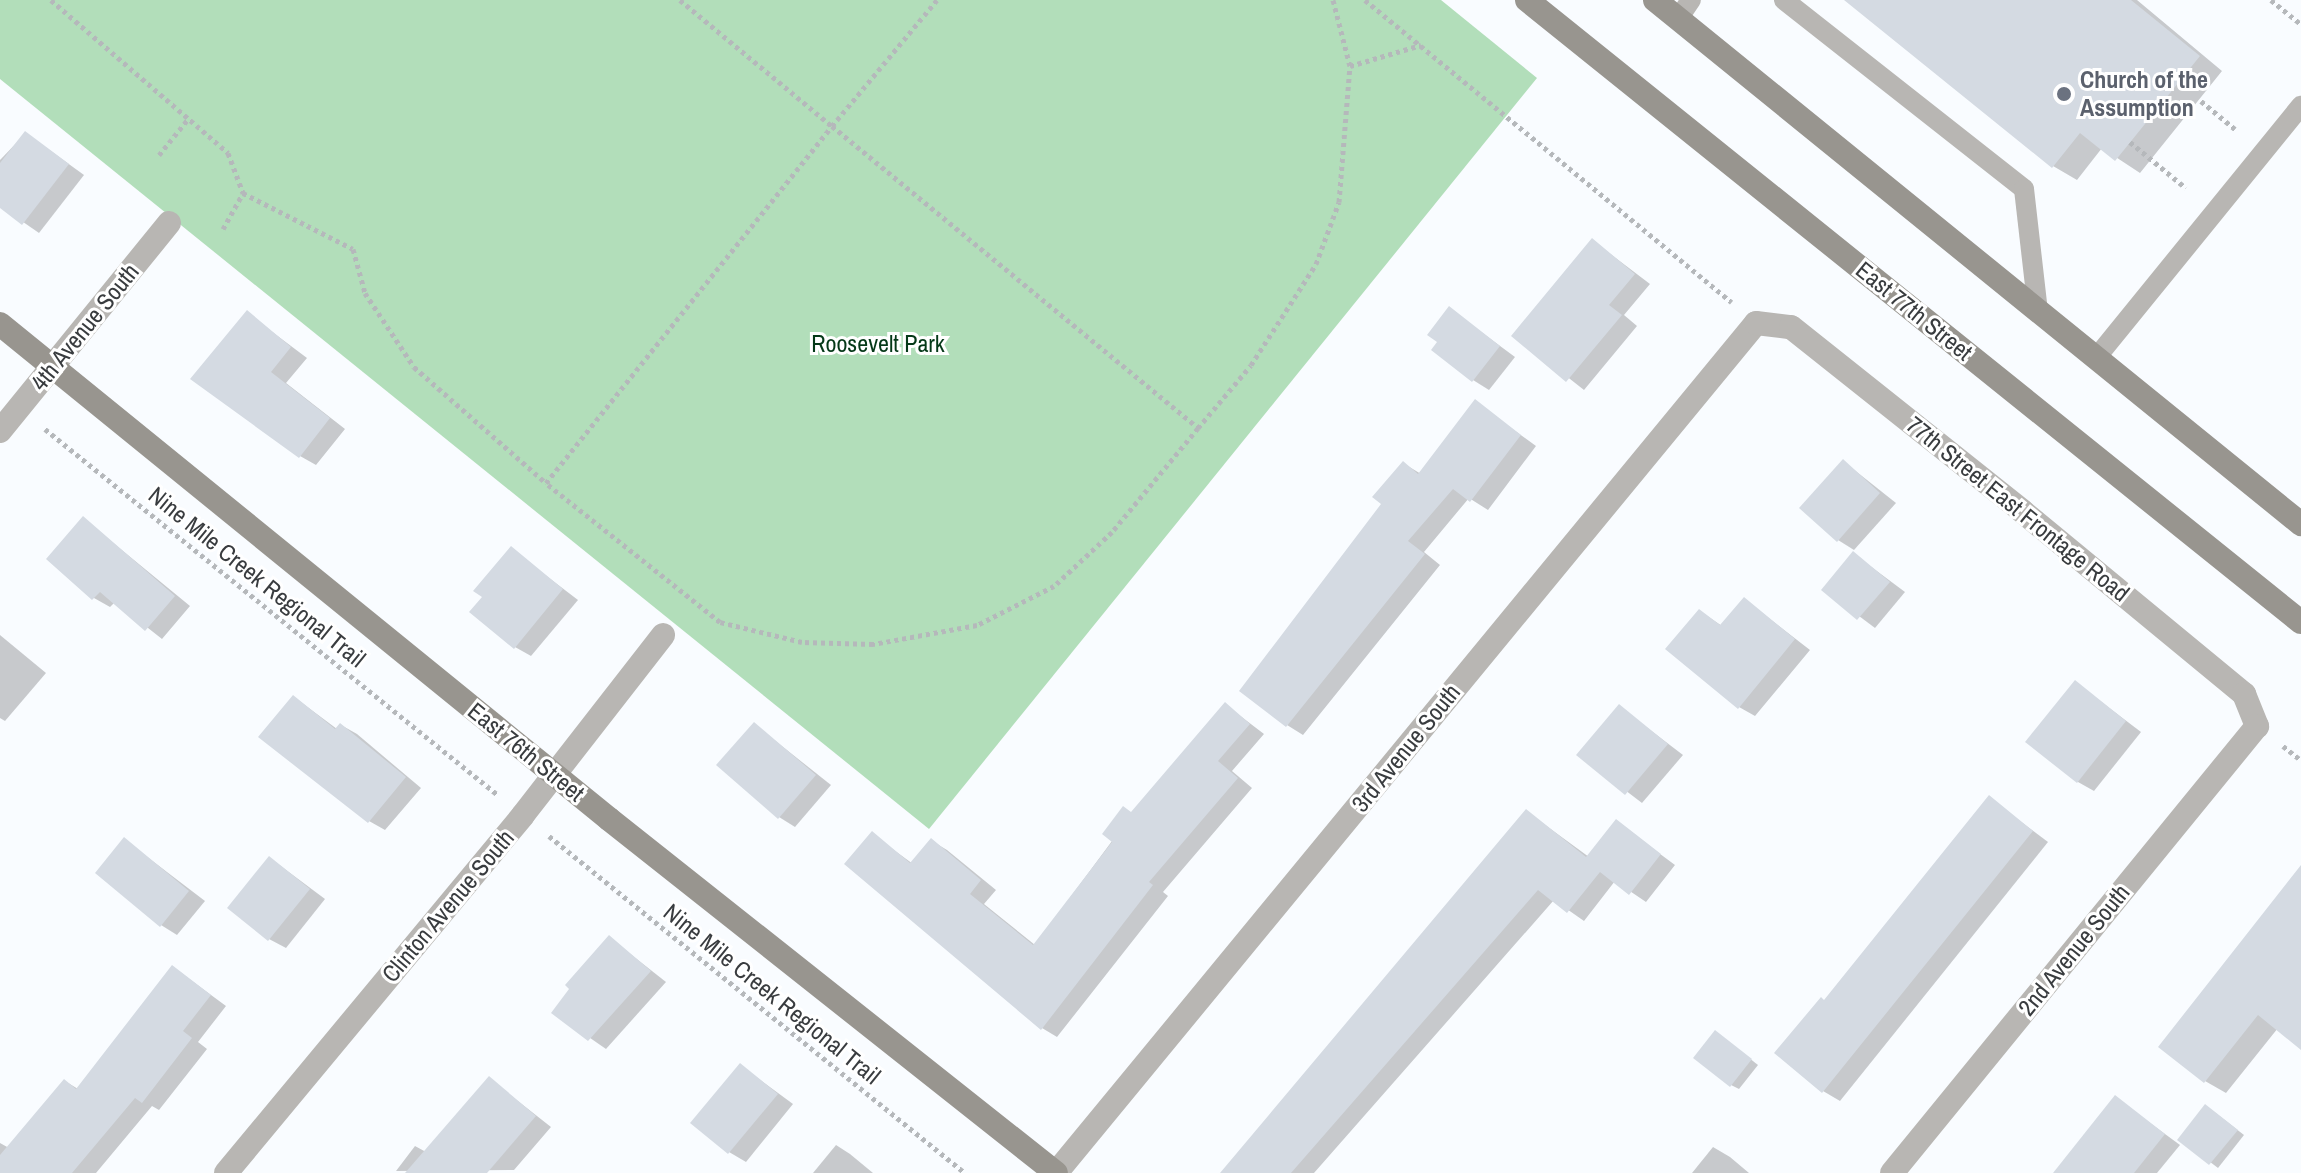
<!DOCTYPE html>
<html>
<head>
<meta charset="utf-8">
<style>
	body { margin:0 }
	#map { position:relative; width:2301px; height:1173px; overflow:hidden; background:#f9fcff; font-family:"Archivo Narrow",sans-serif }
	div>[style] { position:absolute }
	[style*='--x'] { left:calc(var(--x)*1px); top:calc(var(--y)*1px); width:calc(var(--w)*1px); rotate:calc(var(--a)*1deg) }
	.green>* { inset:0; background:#b2deba }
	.shadow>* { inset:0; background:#0003 }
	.building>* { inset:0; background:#d4dae2 }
	.path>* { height:5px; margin-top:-2.5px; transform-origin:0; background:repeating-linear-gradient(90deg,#b5b8bb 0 4px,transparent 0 8px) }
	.lane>* { height:20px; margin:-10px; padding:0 10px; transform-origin:10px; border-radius:10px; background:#b8b6b3 }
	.street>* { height:24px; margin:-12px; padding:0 12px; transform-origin:12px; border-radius:12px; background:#b8b6b3 }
	.secondary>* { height:24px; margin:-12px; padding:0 12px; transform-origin:12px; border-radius:12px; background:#98958f }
	.dots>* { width:22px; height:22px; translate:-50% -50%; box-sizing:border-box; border:4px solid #fff; border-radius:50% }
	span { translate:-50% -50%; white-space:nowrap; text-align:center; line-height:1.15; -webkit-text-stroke:6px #fff; paint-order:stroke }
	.worship-label { font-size:24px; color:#5b616d; font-weight:700 }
	.left { translate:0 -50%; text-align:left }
	.street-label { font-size:24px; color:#393c3f }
	.park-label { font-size:24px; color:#053918 }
</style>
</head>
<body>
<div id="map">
	<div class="green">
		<div style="clip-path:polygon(0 0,1441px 0,1537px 78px,929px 829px,0 79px)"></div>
	</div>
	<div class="shadow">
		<div style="clip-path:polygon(1869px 0,2137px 0,2222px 71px,2140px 173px,2102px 148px,2077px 180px,2053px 166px)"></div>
		<div style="clip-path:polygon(26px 133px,84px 175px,39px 233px,0 206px,0 160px)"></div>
		<div style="clip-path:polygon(1592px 240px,1650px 284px,1624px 315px,1637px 326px,1584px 390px,1514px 335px)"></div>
		<div style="clip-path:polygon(1450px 309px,1515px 357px,1489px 390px,1473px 380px,1439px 342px)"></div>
		<div style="clip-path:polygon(247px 313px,307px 358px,286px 383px,345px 429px,316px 465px,300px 456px)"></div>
		<div style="clip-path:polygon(1475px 402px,1536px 446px,1488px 510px,1469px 498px,1424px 552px,1440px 565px,1303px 735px,1287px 725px,1403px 463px,1421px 474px)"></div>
		<div style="clip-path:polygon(1843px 461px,1896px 503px,1854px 550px,1838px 540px)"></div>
		<div style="clip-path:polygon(84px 519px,190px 606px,162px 639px,115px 602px,110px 607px,94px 598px)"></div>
		<div style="clip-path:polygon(511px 549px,578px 600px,531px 656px,515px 647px,484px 597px)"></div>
		<div style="clip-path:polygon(1854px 554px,1905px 592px,1875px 628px,1823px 589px)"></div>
		<div style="clip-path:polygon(1744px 599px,1810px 650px,1755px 716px,1739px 707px,1700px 611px,1722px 626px)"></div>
		<div style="clip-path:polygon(0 635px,46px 673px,5px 721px,0 718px)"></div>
		<div style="clip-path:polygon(2075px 682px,2141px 732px,2094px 791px,2078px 782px)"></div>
		<div style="clip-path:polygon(294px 697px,337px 729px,341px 725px,357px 734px,421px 788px,385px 830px,369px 821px)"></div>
		<div style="clip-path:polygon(1226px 705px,1264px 734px,1232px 771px,1252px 788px,1163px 892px,1168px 896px,1057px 1037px,1042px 1028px,872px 834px,913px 864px,932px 841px,947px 850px,996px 890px,984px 904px,1035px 945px,1132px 814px)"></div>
		<div style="clip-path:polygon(1620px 707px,1683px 755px,1642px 803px,1579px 755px)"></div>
		<div style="clip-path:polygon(754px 724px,831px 785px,795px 827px,779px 817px)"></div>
		<div style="clip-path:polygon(1989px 798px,2048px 842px,1840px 1101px,1823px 1091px,1825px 1002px)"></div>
		<div style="clip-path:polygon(1526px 811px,1589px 857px,1617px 822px,1675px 865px,1646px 902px,1615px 881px,1584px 921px,1554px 900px,1314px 1173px,1223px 1173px)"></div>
		<div style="clip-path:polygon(125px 840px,205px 901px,177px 935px,161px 925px)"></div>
		<div style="clip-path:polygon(270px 858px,325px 899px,286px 948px,269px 939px)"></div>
		<div style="clip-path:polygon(2301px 869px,2301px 1047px,2278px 1028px,2226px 1093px,2205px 1081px)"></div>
		<div style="clip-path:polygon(610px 938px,666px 982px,606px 1049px,554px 1013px)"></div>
		<div style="clip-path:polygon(173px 967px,226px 1006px,198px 1042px,207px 1049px,159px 1110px,152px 1106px,96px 1173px,0 1173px,0 1143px,9px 1148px,65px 1081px,78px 1089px)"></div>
		<div style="clip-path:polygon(1716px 1032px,1758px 1065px,1739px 1089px,1731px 1085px)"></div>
		<div style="clip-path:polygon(740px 1065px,793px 1104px,746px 1162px,729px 1152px)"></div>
		<div style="clip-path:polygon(490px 1079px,551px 1127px,514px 1170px,396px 1171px,415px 1146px,426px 1152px)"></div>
		<div style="clip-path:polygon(2116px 1098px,2180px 1145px,2157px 1173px,2081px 1173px)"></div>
		<div style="clip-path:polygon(2213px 1111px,2244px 1135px,2218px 1168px,2180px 1139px)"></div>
		<div style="clip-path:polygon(836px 1145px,850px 1154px,873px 1173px,813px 1173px)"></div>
		<div style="clip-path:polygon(1713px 1147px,1730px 1157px,1749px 1173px,1692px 1173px)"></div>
	</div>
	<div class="building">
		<div style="clip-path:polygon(1844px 0,2131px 0,2200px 56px,2115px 161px,2080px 133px,2052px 168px)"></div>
		<div style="clip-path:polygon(25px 131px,69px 164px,22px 225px,0 208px,0 163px)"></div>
		<div style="clip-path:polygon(1592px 238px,1635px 274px,1609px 305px,1622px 315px,1566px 382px,1511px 336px)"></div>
		<div style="clip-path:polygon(1449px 306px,1500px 346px,1472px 382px,1431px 350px,1437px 342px,1427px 335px)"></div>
		<div style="clip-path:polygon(247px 310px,291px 347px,271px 372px,330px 418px,299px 458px,190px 379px)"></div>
		<div style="clip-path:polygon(1475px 399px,1521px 435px,1470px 502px,1453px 489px,1408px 541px,1425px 554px,1286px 727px,1239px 691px,1381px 504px,1372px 497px,1403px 461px,1418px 474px)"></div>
		<div style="clip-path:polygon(1843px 459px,1880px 493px,1837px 542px,1799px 508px)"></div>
		<div style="clip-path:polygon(83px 516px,175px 596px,145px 631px,100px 592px,92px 600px,46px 559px)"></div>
		<div style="clip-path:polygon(511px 546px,563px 589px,514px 649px,469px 612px,482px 597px,473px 591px)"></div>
		<div style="clip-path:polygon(1853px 551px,1890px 582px,1857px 620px,1821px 590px)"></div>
		<div style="clip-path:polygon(1744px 597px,1795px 639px,1738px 709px,1665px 649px,1699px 609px,1720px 625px)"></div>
		<div style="clip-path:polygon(2075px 680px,2126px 721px,2077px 783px,2025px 742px)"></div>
		<div style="clip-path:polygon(293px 695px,335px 729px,340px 723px,406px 777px,368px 823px,258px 737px)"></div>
		<div style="clip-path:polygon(1225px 702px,1250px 724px,1218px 761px,1238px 778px,1149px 882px,1153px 885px,1041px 1030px,844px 864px,872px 831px,910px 863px,931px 838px,981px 880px,970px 894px,1033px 945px,1112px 842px,1102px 834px,1123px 806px,1131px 812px)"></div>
		<div style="clip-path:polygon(1619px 704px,1668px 744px,1625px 795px,1576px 755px)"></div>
		<div style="clip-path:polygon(754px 722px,816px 775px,778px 819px,716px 765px)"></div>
		<div style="clip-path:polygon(1989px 795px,2033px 831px,1822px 1093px,1774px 1053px,1821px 997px,1824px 1000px)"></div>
		<div style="clip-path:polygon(1526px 809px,1586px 857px,1616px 819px,1661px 854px,1629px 895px,1600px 872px,1567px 913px,1538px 890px,1291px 1173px,1220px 1173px)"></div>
		<div style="clip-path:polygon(124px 837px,189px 891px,160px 927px,95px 873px)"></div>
		<div style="clip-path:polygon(269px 856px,310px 889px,268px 941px,227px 908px)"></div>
		<div style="clip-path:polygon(2301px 865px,2301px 1050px,2258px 1015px,2204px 1083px,2158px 1047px)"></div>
		<div style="clip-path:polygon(609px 935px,651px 971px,588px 1041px,551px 1013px,569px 989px,565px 985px)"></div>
		<div style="clip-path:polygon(172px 965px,211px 995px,183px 1031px,192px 1038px,142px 1103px,135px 1098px,72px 1173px,0 1173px,0 1155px,64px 1079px,76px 1089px)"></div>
		<div style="clip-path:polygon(1715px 1030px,1752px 1059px,1730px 1087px,1693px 1058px)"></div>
		<div style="clip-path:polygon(740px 1063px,778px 1094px,728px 1154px,690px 1123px)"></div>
		<div style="clip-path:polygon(489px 1076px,536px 1116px,487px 1173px,405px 1173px)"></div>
		<div style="clip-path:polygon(2115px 1095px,2165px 1134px,2134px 1173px,2053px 1173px)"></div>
		<div style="clip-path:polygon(2205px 1104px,2238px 1130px,2209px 1165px,2177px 1140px)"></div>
	</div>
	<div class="path">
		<div style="--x:51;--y:0;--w:234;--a:40.8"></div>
		<div style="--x:228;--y:153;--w:43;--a:69.4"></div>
		<div style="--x:243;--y:193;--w:123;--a:27"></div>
		<div style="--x:353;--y:249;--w:46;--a:74.7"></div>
		<div style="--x:365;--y:293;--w:89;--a:56.5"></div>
		<div style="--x:414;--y:367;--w:176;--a:41.3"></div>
		<div style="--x:680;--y:0;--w:197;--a:39.7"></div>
		<div style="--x:832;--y:126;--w:475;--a:39.5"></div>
		<div style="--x:1198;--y:428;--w:135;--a:129.6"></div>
		<div style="--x:1112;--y:532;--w:79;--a:137"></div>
		<div style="--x:1054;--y:586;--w:86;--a:153.1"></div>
		<div style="--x:977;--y:625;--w:106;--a:169.6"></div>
		<div style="--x:873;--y:644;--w:71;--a:-178.4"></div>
		<div style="--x:802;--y:642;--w:84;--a:-166.3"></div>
		<div style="--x:720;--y:622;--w:223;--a:-141.4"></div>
		<div style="--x:546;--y:483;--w:457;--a:-51.3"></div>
		<div style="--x:832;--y:126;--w:164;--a:-50.2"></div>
		<div style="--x:1333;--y:0;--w:68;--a:75.6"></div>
		<div style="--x:1350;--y:66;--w:74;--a:-16.5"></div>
		<div style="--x:1365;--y:0;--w:475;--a:39.5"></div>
		<div style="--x:2271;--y:0;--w:38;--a:39"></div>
		<div style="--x:2201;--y:101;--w:44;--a:39.5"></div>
		<div style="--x:2130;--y:142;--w:72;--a:39.4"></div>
		<div style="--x:159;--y:155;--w:46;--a:-51.1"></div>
		<div style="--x:223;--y:229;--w:41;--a:-60.9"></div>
		<div style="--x:1198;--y:428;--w:82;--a:-49.9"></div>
		<div style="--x:1251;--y:365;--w:120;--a:-57.2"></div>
		<div style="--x:1316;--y:264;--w:66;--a:-69.6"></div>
		<div style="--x:1339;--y:202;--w:136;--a:-85.4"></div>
		<div style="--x:45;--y:429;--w:582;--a:38.94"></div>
		<div style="--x:2283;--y:746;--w:23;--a:38"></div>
		<div style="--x:549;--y:836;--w:535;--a:39.01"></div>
	</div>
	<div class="lane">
		<div style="--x:1784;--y:0;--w:305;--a:38.2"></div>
		<div style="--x:2024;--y:189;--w:123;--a:83.5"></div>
		<div style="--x:1678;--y:19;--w:23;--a:-56"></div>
		<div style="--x:2096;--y:358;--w:325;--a:-50.9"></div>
	</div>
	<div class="street">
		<div style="--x:0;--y:431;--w:268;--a:-50.9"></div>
		<div style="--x:226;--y:1173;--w:465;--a:-50.3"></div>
		<div style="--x:523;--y:815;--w:228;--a:-52.1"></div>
		<div style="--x:1056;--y:1173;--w:1101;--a:-50.53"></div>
		<div style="--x:1756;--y:323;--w:35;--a:7"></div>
		<div style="--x:1791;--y:327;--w:295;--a:38.5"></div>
		<div style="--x:2022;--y:511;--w:288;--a:39.5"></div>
		<div style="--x:2244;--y:694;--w:35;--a:68"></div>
		<div style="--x:2257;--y:726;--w:577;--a:129.23"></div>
	</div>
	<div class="secondary">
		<div style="--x:1527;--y:0;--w:993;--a:38.79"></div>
		<div style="--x:1655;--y:0;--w:832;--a:39.05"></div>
		<div style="--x:0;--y:324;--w:785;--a:39.1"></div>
		<div style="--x:609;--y:819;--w:570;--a:38.38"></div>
	</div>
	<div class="dots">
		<div style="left:2064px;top:94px;background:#6b7280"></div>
	</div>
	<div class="worship-label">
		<span class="left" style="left:2080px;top:94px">Church of the<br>Assumption</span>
	</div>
	<div class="street-label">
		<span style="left:1914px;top:311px;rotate:39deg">East 77th Street</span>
		<span style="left:85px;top:327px;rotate:-51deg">4th Avenue South</span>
		<span style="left:2018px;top:509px;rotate:39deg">77th Street East Frontage Road</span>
		<span style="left:257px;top:577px;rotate:39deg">Nine Mile Creek Regional Trail</span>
		<span style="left:1406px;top:748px;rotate:-51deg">3rd Avenue South</span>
		<span style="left:526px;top:752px;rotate:39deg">East 76th Street</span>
		<span style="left:448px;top:906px;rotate:-50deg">Clinton Avenue South</span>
		<span style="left:2074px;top:950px;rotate:-51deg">2nd Avenue South</span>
		<span style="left:772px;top:994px;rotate:39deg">Nine Mile Creek Regional Trail</span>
	</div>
	<div class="park-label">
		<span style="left:878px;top:344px">Roosevelt Park</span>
	</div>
</div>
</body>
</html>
